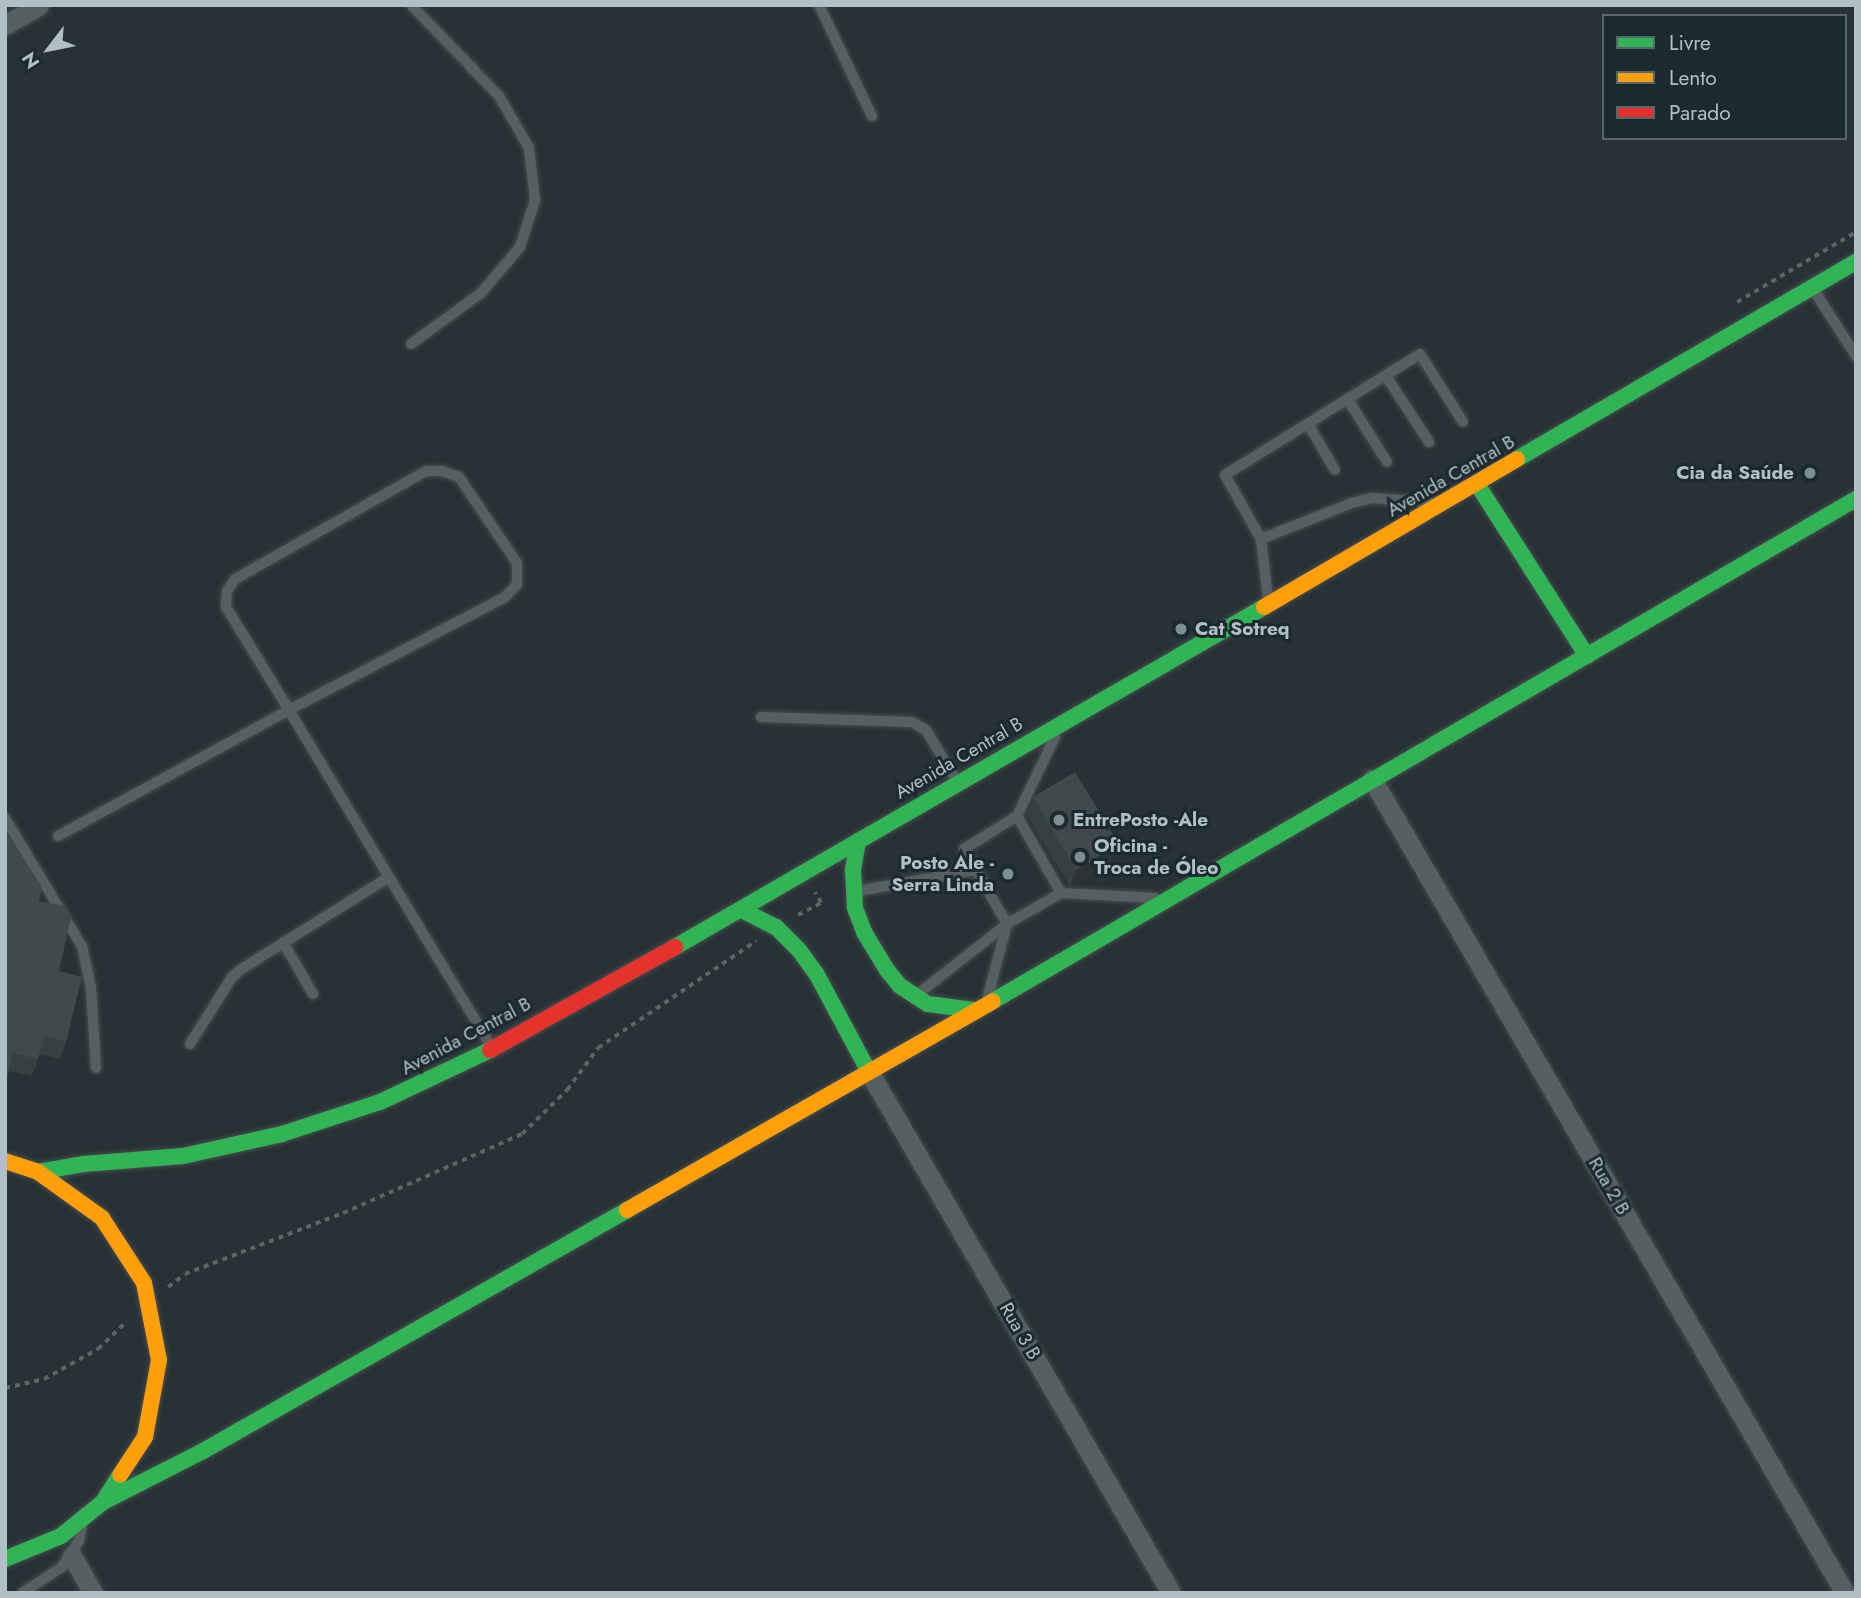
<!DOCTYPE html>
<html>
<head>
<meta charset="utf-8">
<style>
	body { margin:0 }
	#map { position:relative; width:1861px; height:1598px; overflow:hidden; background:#283135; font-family:Jost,sans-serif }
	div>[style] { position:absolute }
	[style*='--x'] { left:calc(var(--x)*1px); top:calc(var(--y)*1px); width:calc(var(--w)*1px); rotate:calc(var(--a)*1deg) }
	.path>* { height:3.5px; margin-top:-1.75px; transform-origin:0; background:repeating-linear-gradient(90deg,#5b6466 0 5px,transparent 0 10px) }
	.roads { filter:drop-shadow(0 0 2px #464d50) drop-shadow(0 0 2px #464d50) }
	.lane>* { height:10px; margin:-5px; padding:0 5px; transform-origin:5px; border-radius:5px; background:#585f63 }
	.street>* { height:19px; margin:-9.5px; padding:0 9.5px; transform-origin:9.5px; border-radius:9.5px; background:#585f63 }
	.fast>* { height:16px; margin:-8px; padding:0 8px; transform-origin:8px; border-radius:8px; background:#30b455 }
	.slow>* { height:16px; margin:-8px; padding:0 8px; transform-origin:8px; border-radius:8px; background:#ff9f0a }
	.jam>* { height:16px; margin:-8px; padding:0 8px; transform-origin:8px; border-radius:8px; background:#e5322d }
	.wall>* { inset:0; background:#383f42 }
	.shaded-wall>* { inset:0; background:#2e3336 }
	.building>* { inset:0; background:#41494d }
	.dots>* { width:19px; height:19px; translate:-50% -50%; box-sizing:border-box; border:4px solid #1b2930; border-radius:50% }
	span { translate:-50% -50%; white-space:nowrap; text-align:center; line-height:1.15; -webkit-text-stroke:6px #1b2930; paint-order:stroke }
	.poi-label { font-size:19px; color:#b1bfc7; font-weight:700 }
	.right { translate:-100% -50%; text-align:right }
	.left { translate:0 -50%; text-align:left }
	.street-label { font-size:19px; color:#b1bfc7 }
	.frame { position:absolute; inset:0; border:7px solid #b1bfc7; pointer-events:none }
	.legend { position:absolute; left:1602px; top:14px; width:245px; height:126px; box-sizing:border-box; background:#1b2930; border:2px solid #57656c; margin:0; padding:9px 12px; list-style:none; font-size:21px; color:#b1bfc7 }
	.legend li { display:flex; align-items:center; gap:14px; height:35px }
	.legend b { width:35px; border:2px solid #57656c }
	.north { position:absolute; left:14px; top:14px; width:70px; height:70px; -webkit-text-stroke:5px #1b2930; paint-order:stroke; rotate:238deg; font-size:19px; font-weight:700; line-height:28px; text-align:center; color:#b1bfc7 }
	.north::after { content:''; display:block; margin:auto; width:24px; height:32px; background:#b1bfc7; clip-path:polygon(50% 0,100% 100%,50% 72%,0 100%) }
</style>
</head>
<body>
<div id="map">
	<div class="path">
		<div style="--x:1737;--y:302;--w:138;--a:-30.5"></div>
		<div style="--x:798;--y:915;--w:26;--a:-28"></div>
		<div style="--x:821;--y:903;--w:12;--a:-121"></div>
		<div style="--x:168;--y:1287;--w:21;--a:-37"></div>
		<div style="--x:185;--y:1274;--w:169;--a:-21.1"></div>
		<div style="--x:343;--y:1213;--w:196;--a:-23.8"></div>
		<div style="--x:522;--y:1134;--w:63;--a:-44.4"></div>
		<div style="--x:567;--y:1090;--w:52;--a:-53.6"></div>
		<div style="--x:598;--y:1048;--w:191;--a:-34.1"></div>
		<div style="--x:5;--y:1388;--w:40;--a:-13"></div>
		<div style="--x:44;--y:1379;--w:62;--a:-29.1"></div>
		<div style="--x:98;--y:1349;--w:40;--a:-44"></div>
	</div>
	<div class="roads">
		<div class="lane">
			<div style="--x:819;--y:5;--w:123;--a:64.5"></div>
			<div style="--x:1813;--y:289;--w:80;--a:57.3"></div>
			<div style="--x:411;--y:344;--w:87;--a:-36.1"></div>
			<div style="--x:481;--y:293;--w:60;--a:-49.7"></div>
			<div style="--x:520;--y:247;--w:49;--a:-72.3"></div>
			<div style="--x:535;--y:200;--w:52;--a:-96.6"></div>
			<div style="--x:529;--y:148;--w:60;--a:-120"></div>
			<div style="--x:499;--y:96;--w:127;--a:-134"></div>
			<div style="--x:1386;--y:376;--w:79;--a:56.9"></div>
			<div style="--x:1348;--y:400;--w:73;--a:57.8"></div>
			<div style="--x:1308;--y:424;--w:53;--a:59.6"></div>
			<div style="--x:1261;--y:539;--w:73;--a:-119.4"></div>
			<div style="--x:1225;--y:475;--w:229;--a:-31.8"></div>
			<div style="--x:1420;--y:354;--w:80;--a:57.7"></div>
			<div style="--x:1268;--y:599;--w:60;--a:-96.7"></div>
			<div style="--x:1261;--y:539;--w:98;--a:-21.6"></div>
			<div style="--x:1352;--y:503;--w:21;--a:-14"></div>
			<div style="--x:1372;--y:498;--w:57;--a:4"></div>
			<div style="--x:761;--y:717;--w:151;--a:1.9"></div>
			<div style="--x:912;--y:722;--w:16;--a:30"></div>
			<div style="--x:926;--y:730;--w:62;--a:58.9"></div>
			<div style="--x:1055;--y:737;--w:88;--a:115.7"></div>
			<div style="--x:1017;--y:816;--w:89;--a:60.3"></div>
			<div style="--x:1061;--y:893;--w:95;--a:3"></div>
			<div style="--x:5;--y:818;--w:149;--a:59"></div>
			<div style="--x:82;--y:946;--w:43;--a:77.9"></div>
			<div style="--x:91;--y:988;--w:80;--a:86.4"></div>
			<div style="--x:58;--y:836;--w:263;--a:-28.6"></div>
			<div style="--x:289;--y:710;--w:244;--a:-27.6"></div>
			<div style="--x:505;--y:597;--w:18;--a:-47"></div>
			<div style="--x:517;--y:584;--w:21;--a:-90"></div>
			<div style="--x:517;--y:563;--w:104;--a:-124"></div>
			<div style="--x:459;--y:477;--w:18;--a:-161"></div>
			<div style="--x:442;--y:471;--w:16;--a:180"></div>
			<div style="--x:426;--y:471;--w:219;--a:150.5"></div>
			<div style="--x:235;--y:579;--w:14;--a:124"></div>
			<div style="--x:227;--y:591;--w:16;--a:94"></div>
			<div style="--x:226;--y:607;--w:121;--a:58.5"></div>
			<div style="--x:289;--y:710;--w:195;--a:59.1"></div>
			<div style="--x:389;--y:877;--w:200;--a:58.9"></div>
			<div style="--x:858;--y:891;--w:119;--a:-10.2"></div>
			<div style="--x:283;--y:942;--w:60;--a:60"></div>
			<div style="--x:918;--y:994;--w:113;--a:-38.2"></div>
			<div style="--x:1007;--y:924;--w:62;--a:-29.9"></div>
			<div style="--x:988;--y:996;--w:74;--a:-75.2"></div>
			<div style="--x:1007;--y:924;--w:86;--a:-119.8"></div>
			<div style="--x:964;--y:849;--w:62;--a:-31.9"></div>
			<div style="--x:190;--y:1044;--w:79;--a:-57.9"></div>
			<div style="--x:232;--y:977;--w:14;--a:-39"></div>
			<div style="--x:243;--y:968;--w:172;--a:-31.9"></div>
			<div style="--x:22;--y:1593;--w:48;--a:-33"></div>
			<div style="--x:62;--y:1567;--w:31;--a:-57"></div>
			<div style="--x:79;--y:1541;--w:15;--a:-79"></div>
		</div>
		<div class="street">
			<div style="--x:5;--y:25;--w:39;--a:-30"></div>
			<div style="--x:1372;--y:779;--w:941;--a:59.84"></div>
			<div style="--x:868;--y:1070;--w:604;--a:59.91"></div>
			<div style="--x:72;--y:1556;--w:43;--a:60.4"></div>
		</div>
		<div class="fast">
			<div style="--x:1517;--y:459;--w:392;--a:-30.2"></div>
			<div style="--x:1477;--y:484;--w:204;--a:57.4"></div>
			<div style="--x:858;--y:841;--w:29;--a:100"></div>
			<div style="--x:853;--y:870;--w:38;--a:87"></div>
			<div style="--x:855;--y:908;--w:26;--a:69"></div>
			<div style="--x:864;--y:932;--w:44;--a:58.8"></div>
			<div style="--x:887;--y:970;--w:21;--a:51"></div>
			<div style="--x:900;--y:986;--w:33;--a:33"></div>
			<div style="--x:928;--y:1004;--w:46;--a:7.4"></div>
			<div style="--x:742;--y:910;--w:38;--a:27"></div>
			<div style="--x:776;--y:927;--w:33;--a:45"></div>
			<div style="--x:799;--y:950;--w:29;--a:54"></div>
			<div style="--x:816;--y:973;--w:110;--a:61.8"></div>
			<div style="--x:675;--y:947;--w:680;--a:-30"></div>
			<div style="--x:993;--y:1001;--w:998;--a:-30.19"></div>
			<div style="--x:38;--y:1172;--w:47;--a:-9.9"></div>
			<div style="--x:84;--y:1164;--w:99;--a:-4.6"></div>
			<div style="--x:183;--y:1156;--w:101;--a:-12.5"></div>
			<div style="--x:282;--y:1134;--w:103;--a:-18.1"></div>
			<div style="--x:380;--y:1102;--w:122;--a:-25.3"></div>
			<div style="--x:103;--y:1502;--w:112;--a:-27"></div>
			<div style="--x:203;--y:1451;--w:488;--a:-29.6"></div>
			<div style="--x:5;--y:1559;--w:61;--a:-22.3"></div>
			<div style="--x:61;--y:1536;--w:54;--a:-39"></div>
			<div style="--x:103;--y:1502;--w:32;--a:-58"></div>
		</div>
		<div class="slow">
			<div style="--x:1264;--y:607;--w:293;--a:-30.3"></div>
			<div style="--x:5;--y:1161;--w:35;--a:18"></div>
			<div style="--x:38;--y:1172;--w:79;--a:35.7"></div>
			<div style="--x:102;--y:1218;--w:77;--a:57.1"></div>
			<div style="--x:144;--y:1283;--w:78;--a:79"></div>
			<div style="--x:159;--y:1360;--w:78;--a:100.3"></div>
			<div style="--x:145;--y:1437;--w:45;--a:123.3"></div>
			<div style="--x:627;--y:1210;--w:421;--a:-29.7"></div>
		</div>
		<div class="jam">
			<div style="--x:490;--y:1050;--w:212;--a:-29.1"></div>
		</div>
	</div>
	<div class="wall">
		<div style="clip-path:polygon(1033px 797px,1119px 844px,1113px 861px,1070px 887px,1026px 814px)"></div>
		<div style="clip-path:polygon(39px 901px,59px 971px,66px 1042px,60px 1059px,40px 1054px,32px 1076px,9px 1071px)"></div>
	</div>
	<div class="shaded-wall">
		<div style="clip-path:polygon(1119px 844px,1113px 861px,1070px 887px,1076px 870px)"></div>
	</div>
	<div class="building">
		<div style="clip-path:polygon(1075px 772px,1119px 844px,1076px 870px,1033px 797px)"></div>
		<div style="clip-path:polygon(5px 830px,42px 887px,39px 901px,65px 906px,71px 918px,59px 971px,82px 977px,66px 1042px,44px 1036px,38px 1059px,13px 1053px,5px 1086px)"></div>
	</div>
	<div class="dots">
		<div style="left:1810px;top:473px;background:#818d94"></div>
		<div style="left:1181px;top:629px;background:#818d94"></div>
		<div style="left:1059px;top:820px;background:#818d94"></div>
		<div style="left:1080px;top:857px;background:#818d94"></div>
		<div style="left:1008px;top:874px;background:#818d94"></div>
	</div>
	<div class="poi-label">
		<span class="right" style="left:1794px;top:473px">Cia da Saúde</span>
		<span class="left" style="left:1195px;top:629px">Cat Sotreq</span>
		<span class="left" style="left:1073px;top:820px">EntrePosto -Ale</span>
		<span class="left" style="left:1094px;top:857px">Oficina -<br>Troca de Óleo</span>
		<span class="right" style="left:994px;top:874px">Posto Ale -<br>Serra Linda</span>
	</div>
	<div class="street-label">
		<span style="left:1451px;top:476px;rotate:-30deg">Avenida Central B</span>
		<span style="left:959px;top:758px;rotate:-30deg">Avenida Central B</span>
		<span style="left:466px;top:1036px;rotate:-28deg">Avenida Central B</span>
		<span style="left:1609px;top:1186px;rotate:60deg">Rua 2 B</span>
		<span style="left:1020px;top:1331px;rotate:60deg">Rua 3 B</span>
	</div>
	<div class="frame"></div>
	<ul class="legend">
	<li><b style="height:9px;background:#30b455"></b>Livre</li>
	<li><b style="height:9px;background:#ff9f0a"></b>Lento</li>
	<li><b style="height:9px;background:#e5322d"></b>Parado</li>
	</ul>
	<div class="north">N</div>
</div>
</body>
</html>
